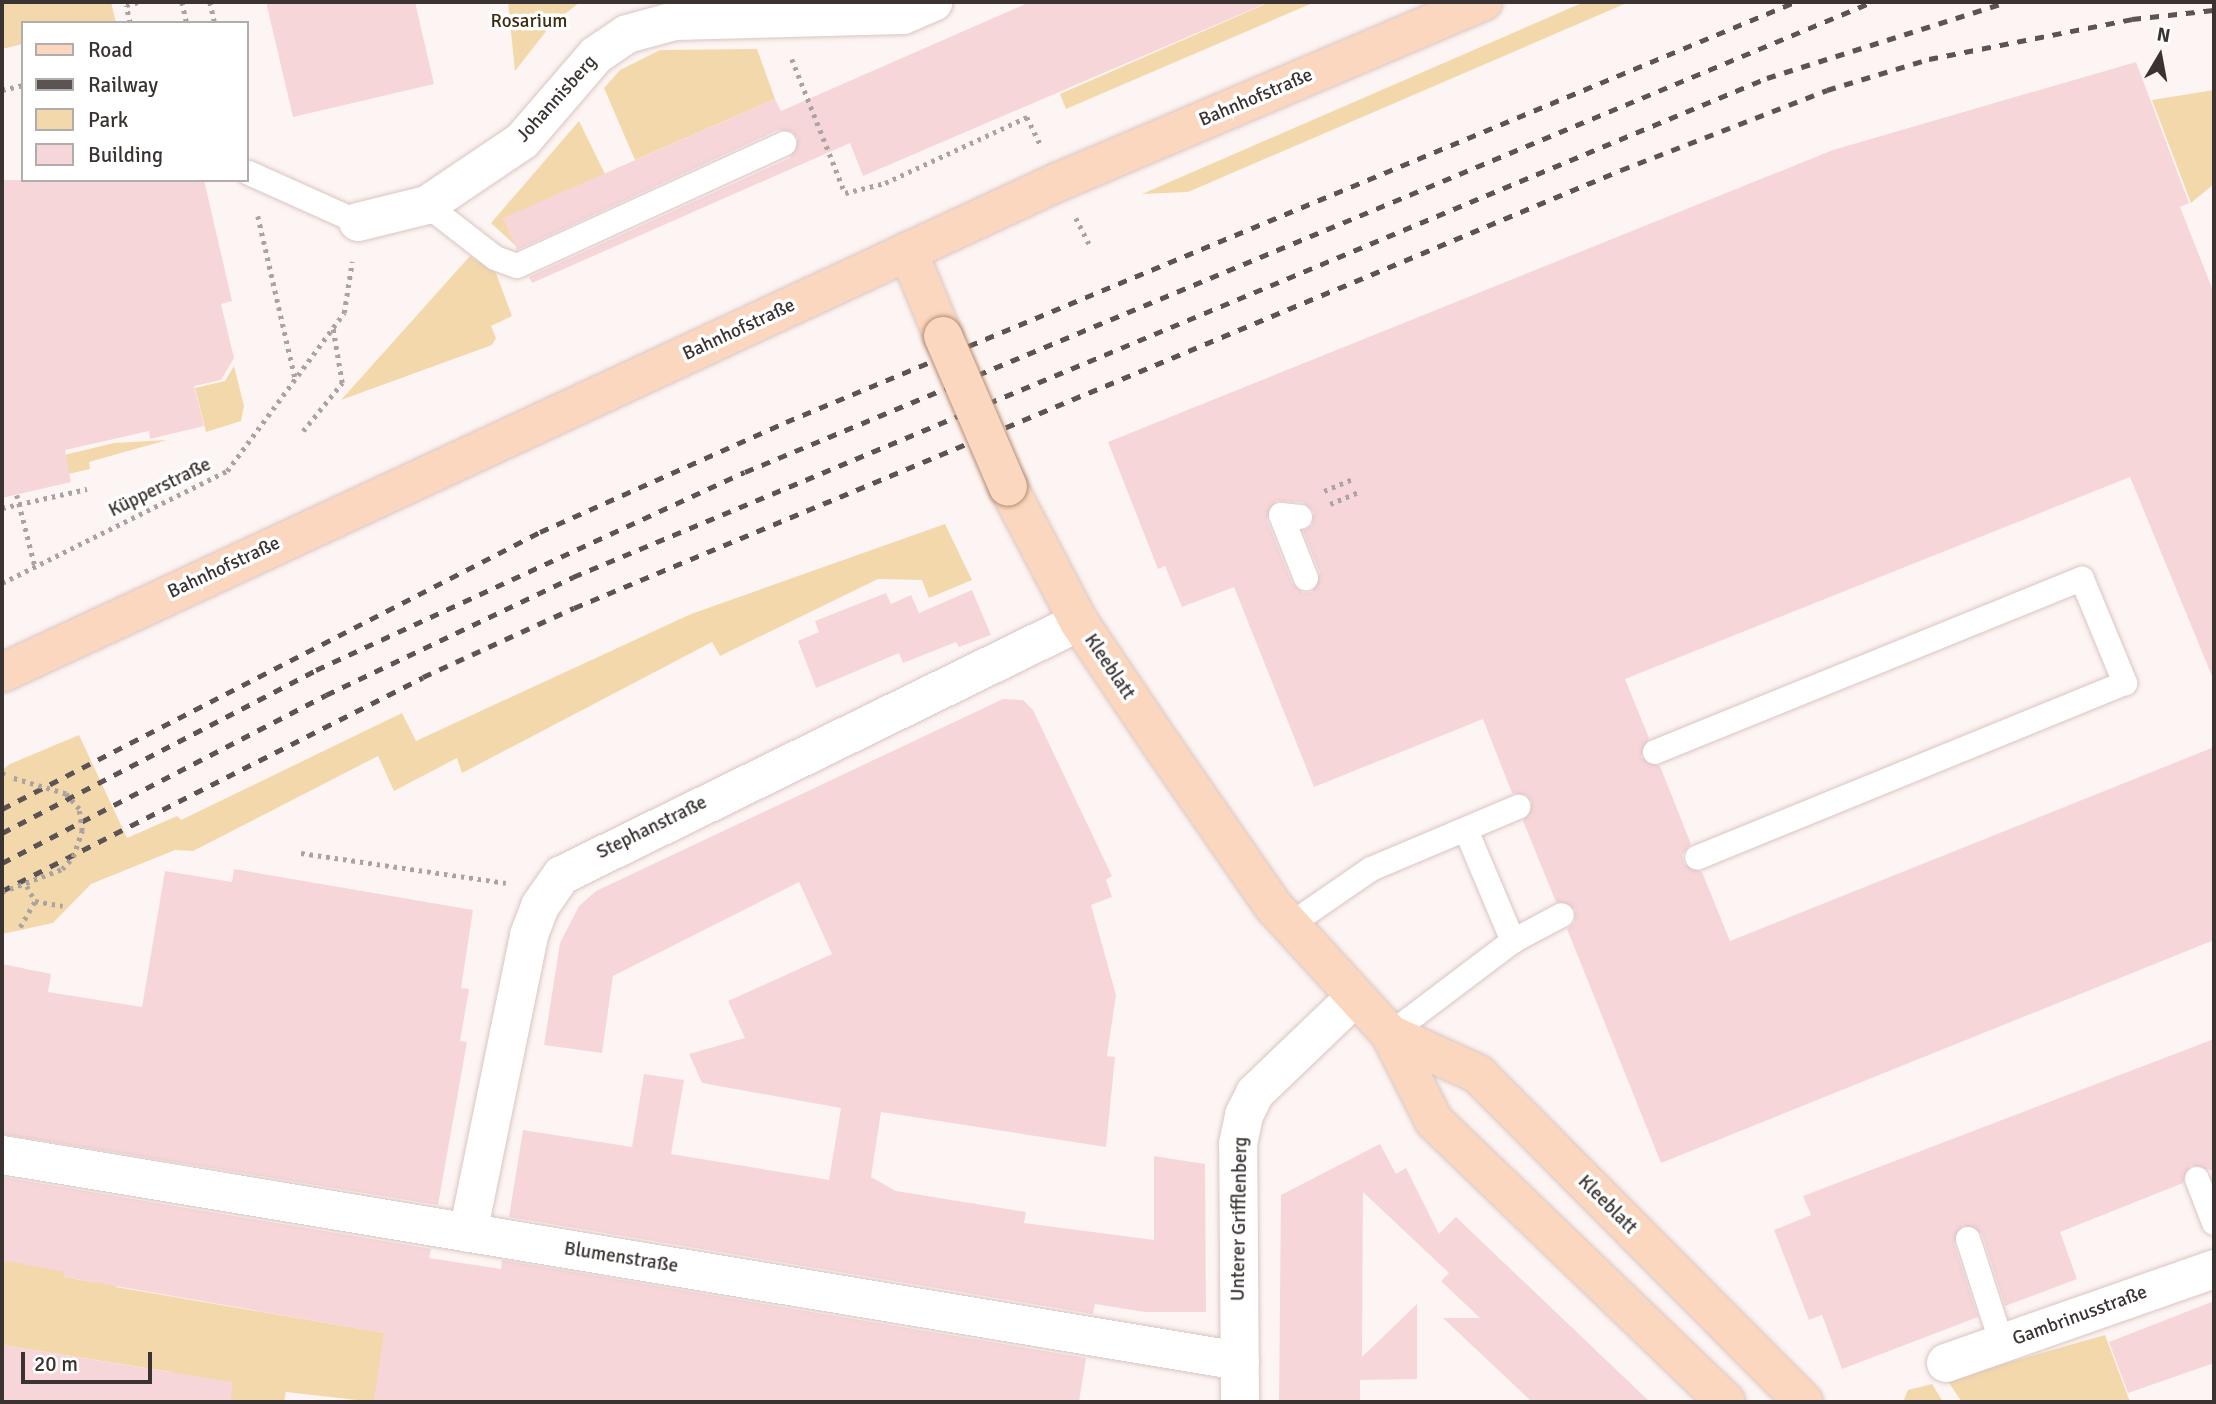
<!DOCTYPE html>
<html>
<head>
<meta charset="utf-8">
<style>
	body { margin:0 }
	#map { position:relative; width:2216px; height:1404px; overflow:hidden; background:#fdf5f3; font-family:Signika,sans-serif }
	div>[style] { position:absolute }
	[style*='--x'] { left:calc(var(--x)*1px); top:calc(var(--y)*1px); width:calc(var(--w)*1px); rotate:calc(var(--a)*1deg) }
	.green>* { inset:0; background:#f3d8ab }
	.building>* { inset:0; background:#f7d6da }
	.path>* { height:4.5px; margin-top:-2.25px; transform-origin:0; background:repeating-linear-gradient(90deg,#aba3a1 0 3.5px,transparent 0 8.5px) }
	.roads { filter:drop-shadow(0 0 2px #d9c5c1) drop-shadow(0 0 2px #d9c5c1) }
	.lane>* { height:24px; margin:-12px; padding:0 12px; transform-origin:12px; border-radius:12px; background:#fff }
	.street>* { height:38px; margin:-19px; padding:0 19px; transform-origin:19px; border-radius:19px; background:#fff }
	.primary>* { height:38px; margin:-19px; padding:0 19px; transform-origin:19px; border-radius:19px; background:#fad7be }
	.rail>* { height:5px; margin-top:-2.5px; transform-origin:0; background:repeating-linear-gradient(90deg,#5c5453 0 9px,transparent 0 18px) }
	.path-bridge>* { height:4.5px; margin-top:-2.25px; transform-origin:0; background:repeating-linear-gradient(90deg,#aba3a1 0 3.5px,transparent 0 8.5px) }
	.bridges { filter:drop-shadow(0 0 2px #b58c70) drop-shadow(0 0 2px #b58c70) }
	.primary-bridge>* { height:38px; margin:-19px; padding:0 19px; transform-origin:19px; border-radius:19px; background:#fad7be }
	span { translate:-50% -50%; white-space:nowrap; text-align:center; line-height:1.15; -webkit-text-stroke:7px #fff; paint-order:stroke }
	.park-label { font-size:19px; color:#3d2d10 }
	.street-label { font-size:19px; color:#3b3332 }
	.frame { position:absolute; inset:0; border:4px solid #3b3332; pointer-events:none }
	.legend { position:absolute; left:21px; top:21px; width:228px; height:161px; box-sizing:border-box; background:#fff; border:2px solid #b1adad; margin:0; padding:9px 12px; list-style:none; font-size:21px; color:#3b3332 }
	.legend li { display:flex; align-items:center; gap:14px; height:35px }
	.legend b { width:35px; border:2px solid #b1adad }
	.north { position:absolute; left:2125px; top:21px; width:70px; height:70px; -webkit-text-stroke:5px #fff; paint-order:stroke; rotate:10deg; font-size:19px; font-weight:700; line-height:28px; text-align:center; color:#3b3332 }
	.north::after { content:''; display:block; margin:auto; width:24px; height:32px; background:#3b3332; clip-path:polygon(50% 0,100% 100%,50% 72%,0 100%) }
	.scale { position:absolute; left:21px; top:1352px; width:131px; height:32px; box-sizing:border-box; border:4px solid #3b3332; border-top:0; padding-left:9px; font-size:21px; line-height:24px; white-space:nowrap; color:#3b3332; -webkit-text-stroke:5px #fff; paint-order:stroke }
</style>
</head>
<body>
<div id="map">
	<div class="green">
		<div style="clip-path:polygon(2px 2px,111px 2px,116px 23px,23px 23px,23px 44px,2px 49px)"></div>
		<div style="clip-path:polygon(508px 2px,580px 2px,551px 25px,515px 71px)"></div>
		<div style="clip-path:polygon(1270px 2px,1315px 2px,1066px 109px,1060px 94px)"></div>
		<div style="clip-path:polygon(1584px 2px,1629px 2px,1188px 192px,1142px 194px)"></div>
		<div style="clip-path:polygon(757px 49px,775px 99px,635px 160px,604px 88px,620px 70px,660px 50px)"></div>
		<div style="clip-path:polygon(2214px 90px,2214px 184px,2191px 203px,2152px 100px)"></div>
		<div style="clip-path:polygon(579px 121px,605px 174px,516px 246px,491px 223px)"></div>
		<div style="clip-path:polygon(470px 256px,496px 273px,512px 316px,491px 326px,496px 338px,492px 345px,341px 400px)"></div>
		<div style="clip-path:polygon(234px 366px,244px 406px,241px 421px,206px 432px,195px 388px,225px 381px)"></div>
		<div style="clip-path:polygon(167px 440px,89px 462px,90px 469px,68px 474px,64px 455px,114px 443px)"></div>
		<div style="clip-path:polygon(945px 524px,972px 580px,929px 598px,922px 580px,878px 579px,720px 656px,712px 642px,462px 773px,457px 758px,394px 791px,378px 756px,193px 851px,175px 850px,91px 884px,53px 923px,2px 934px,2px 770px,10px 764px,79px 735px,127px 838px,177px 816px,181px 820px,402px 713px,416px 741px,691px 614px)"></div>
		<div style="clip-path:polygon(2px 1260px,66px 1267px,64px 1277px,93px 1282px,117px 1276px,116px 1287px,385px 1333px,374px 1402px,286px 1392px,284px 1402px,166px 1402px,171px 1372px,2px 1345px)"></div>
		<div style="clip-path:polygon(2105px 1335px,2130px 1402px,1962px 1402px,1947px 1380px)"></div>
		<div style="clip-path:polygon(1932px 1384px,1943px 1402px,1903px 1402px,1908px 1390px)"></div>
	</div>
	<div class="building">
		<div style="clip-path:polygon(266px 2px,415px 2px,434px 84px,293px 117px)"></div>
		<div style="clip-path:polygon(1030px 2px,1269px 2px,863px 176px,850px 143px,532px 283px,529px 277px,790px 158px,798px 138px,792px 132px,778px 130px,517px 250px,503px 218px,775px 99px,781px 111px)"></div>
		<div style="clip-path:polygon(evenodd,2136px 62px,2189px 203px,2180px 207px,2214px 293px,2214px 681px,2130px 477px,1625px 679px,1649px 738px,1641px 757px,1660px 766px,1691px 844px,1682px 855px,1684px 864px,1702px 872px,1730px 941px,2214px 747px,2214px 940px,1661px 1163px,1567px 929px,1575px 922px,1575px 909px,1556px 902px,1523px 821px,1532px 802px,1526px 795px,1512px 793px,1483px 719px,1314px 787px,1234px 587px,1182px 607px,1165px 566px,1158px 569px,1108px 442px,1833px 150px,2136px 62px,1276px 501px,1302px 502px,1314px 512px,1312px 525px,1303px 531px,1320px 573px,1312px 592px,1303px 593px,1292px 583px,1267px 520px,1276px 501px)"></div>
		<div style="clip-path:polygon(2px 180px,204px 180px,232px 301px,221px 304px,234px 358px,221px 380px,194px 386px,204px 426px,150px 439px,149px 431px,65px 450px,71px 482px,2px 498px)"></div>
		<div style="clip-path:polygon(972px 590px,991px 635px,959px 647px,956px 642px,903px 663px,899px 653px,816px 688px,798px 641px,819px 632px,815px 621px,886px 593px,891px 604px,911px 595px,919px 613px)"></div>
		<div style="clip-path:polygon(1003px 699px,1023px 700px,1033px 710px,1112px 876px,1106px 880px,1112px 897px,1091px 905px,1116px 995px,1107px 1056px,1115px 1057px,1106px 1147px,881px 1112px,871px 1177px,896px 1191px,1026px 1212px,1024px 1223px,1154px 1240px,1154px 1156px,1205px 1164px,1206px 1312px,1145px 1312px,1095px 1304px,1093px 1314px,509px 1217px,523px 1130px,632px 1147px,644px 1074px,684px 1080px,671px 1154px,829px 1180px,841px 1108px,702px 1083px,689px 1054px,745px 1038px,728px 1001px,832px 954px,799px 882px,613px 976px,602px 1053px,544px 1045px,560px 943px,579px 906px,596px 891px)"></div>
		<div style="clip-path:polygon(234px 869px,473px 910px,461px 988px,469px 989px,460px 1041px,467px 1042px,438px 1205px,2px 1134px,2px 964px,51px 974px,48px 992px,142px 1007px,165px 871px,232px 882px)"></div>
		<div style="clip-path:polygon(2214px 1039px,2214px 1171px,2191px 1165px,2183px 1183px,2060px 1232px,2077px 1279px,2005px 1306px,1982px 1234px,1963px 1225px,1954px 1243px,1978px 1317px,1842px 1369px,1822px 1315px,1809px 1320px,1774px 1230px,1811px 1215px,1803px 1196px)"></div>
		<div style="clip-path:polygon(1380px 1144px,1396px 1174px,1406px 1168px,1439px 1234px,1456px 1217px,1650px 1402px,1532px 1402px,1443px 1318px,1480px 1318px,1441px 1281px,1449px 1273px,1363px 1192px,1362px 1357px,1417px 1304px,1417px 1379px,1360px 1380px,1360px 1402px,1279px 1402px,1281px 1195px)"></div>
		<div style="clip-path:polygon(2px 1177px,431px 1249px,429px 1258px,501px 1269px,502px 1260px,1086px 1358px,1079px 1402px,374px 1402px,384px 1333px,64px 1277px,65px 1272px,2px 1260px)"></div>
		<div style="clip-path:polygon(2214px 1301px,2214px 1363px,2128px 1393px,2109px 1342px)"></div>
		<div style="clip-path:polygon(2px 1345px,232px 1382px,231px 1402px,2px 1402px)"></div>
	</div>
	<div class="path">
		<div style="--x:182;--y:2;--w:22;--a:77"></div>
		<div style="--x:210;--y:2;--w:22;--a:77"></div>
		<div style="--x:130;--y:23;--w:18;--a:-103"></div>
		<div style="--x:126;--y:5;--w:13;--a:-13"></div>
		<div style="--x:792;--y:59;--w:144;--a:68.4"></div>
		<div style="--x:845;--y:193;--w:41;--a:-14"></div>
		<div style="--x:885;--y:183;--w:157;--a:-24.9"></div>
		<div style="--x:1027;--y:117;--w:30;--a:64"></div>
		<div style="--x:2;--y:90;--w:22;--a:-13"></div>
		<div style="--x:258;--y:216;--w:165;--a:77.1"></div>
		<div style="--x:1076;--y:218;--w:30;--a:63"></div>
		<div style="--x:303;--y:431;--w:62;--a:-50.9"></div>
		<div style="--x:342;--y:383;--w:55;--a:-99.5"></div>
		<div style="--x:1324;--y:491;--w:34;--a:-23"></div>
		<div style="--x:17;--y:495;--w:73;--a:75.8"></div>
		<div style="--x:1330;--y:504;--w:34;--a:-23"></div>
		<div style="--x:2;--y:508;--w:87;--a:-12.6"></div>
		<div style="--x:2;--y:583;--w:251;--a:-26.5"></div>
		<div style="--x:227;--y:471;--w:197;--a:-53.5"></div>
		<div style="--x:344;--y:313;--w:52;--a:-81.1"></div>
		<div style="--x:2;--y:773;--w:8;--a:30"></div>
		<div style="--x:301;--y:853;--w:207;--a:8.3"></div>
		<div style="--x:27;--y:886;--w:17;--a:62"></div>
		<div style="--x:20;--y:927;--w:30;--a:-60"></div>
		<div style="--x:35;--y:901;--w:28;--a:10"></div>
	</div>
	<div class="roads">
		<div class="lane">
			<div style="--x:249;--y:173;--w:120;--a:24.2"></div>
			<div style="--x:427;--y:205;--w:86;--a:37.9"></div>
			<div style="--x:495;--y:258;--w:23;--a:20"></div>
			<div style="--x:517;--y:266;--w:294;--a:-24.6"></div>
			<div style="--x:1300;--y:517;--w:19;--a:-174"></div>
			<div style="--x:1281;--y:515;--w:68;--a:68.4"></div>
			<div style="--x:1655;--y:752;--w:461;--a:-22.1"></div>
			<div style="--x:2082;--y:579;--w:113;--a:67.5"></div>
			<div style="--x:2125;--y:683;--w:462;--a:157.8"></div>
			<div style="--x:1466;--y:830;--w:121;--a:67.1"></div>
			<div style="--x:1291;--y:924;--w:97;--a:-34.5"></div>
			<div style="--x:1371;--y:869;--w:160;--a:-22.9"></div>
			<div style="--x:1390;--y:1034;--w:154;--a:-37.1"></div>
			<div style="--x:1513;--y:941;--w:55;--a:-28"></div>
			<div style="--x:2197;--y:1179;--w:47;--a:68.9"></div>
			<div style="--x:1968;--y:1239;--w:110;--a:72.1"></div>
		</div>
		<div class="street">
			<div style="--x:358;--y:222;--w:71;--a:-13.8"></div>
			<div style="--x:427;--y:205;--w:115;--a:-34"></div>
			<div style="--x:522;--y:141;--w:113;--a:-49.3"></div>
			<div style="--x:596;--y:55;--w:37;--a:-34"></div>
			<div style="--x:627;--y:34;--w:50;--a:-15.2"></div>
			<div style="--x:675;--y:21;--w:228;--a:-1.5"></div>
			<div style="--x:903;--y:15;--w:33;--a:-23"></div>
			<div style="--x:2;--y:1155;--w:1255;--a:9.45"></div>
			<div style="--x:468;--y:1233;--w:304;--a:-78.4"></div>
			<div style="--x:529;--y:935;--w:31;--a:-69"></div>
			<div style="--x:540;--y:906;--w:38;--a:-55"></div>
			<div style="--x:562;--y:875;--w:576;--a:-26.08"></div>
			<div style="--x:1946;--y:1363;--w:284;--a:-19.3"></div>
			<div style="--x:1240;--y:1402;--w:258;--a:-90.4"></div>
			<div style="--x:1238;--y:1144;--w:30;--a:-78"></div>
			<div style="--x:1244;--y:1115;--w:25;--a:-63"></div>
			<div style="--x:1255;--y:1093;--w:139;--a:-43.8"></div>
		</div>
		<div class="primary">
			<div style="--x:908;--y:251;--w:92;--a:67.6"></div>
			<div style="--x:1008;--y:487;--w:153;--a:62.3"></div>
			<div style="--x:1079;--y:622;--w:147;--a:56.1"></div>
			<div style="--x:1161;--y:744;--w:198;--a:55.3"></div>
			<div style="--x:1274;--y:907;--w:172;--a:47.6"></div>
			<div style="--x:1390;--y:1034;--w:97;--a:63.2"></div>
			<div style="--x:1434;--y:1121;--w:405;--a:43.9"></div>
			<div style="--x:2;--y:673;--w:1165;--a:-24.94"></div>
			<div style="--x:1058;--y:182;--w:462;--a:-23"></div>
			<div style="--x:1390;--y:1034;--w:97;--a:24.4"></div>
			<div style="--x:1478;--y:1074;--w:462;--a:45.2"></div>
		</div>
	</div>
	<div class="rail">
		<div style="--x:2;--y:809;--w:605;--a:-27.24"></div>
		<div style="--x:540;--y:532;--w:269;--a:-24.1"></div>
		<div style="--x:786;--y:422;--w:1093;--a:-22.6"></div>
		<div style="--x:2;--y:833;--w:354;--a:-27.4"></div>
		<div style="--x:316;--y:670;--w:472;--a:-24.8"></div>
		<div style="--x:745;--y:472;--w:1221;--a:-22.64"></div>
		<div style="--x:2;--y:863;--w:365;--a:-27.4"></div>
		<div style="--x:326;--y:695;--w:274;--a:-25.5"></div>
		<div style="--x:573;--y:577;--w:1294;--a:-22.68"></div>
		<div style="--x:1767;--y:78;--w:252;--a:-17.6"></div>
		<div style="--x:2;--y:891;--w:472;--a:-26.9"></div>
		<div style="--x:423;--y:677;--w:166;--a:-24.6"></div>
		<div style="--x:574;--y:608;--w:1135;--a:-22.7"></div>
		<div style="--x:1621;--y:170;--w:221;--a:-21.2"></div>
		<div style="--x:1827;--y:90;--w:107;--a:-16.9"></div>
		<div style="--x:1929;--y:59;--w:207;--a:-11.1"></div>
		<div style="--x:2132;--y:19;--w:82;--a:-6.3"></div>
	</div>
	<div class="path-bridge">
		<div style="--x:2;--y:892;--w:64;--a:-21"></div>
		<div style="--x:62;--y:869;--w:16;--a:-47"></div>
		<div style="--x:73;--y:857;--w:28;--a:-71"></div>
		<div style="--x:82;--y:831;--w:22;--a:-98"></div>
		<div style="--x:79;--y:809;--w:20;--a:-131"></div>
		<div style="--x:66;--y:794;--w:59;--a:-163.4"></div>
	</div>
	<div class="bridges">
		<div class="primary-bridge">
			<div style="--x:943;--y:336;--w:164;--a:66.7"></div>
		</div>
	</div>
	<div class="park-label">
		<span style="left:529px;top:22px">Rosarium</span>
	</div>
	<div class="street-label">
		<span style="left:1256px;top:98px;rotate:-23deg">Bahnhofstraße</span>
		<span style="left:557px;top:99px;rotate:-48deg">Johannisberg</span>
		<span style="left:739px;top:330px;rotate:-25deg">Bahnhofstraße</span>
		<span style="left:160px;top:488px;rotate:-26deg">Küpperstraße</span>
		<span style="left:224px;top:568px;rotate:-25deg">Bahnhofstraße</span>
		<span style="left:1109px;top:667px;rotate:56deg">Kleeblatt</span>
		<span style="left:652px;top:828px;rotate:-26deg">Stephanstraße</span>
		<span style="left:1607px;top:1205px;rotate:45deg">Kleeblatt</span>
		<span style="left:1240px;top:1219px;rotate:-89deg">Unterer Grifflenberg</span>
		<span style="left:621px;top:1258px;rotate:9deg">Blumenstraße</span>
		<span style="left:2080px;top:1316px;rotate:-20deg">Gambrinusstraße</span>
	</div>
	<div class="frame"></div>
	<ul class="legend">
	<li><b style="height:9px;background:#fad7be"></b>Road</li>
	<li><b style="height:9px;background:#5c5453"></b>Railway</li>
	<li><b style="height:19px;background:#f3d8ab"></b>Park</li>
	<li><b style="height:19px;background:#f7d6da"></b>Building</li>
	</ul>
	<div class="north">N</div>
	<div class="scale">20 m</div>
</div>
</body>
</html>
